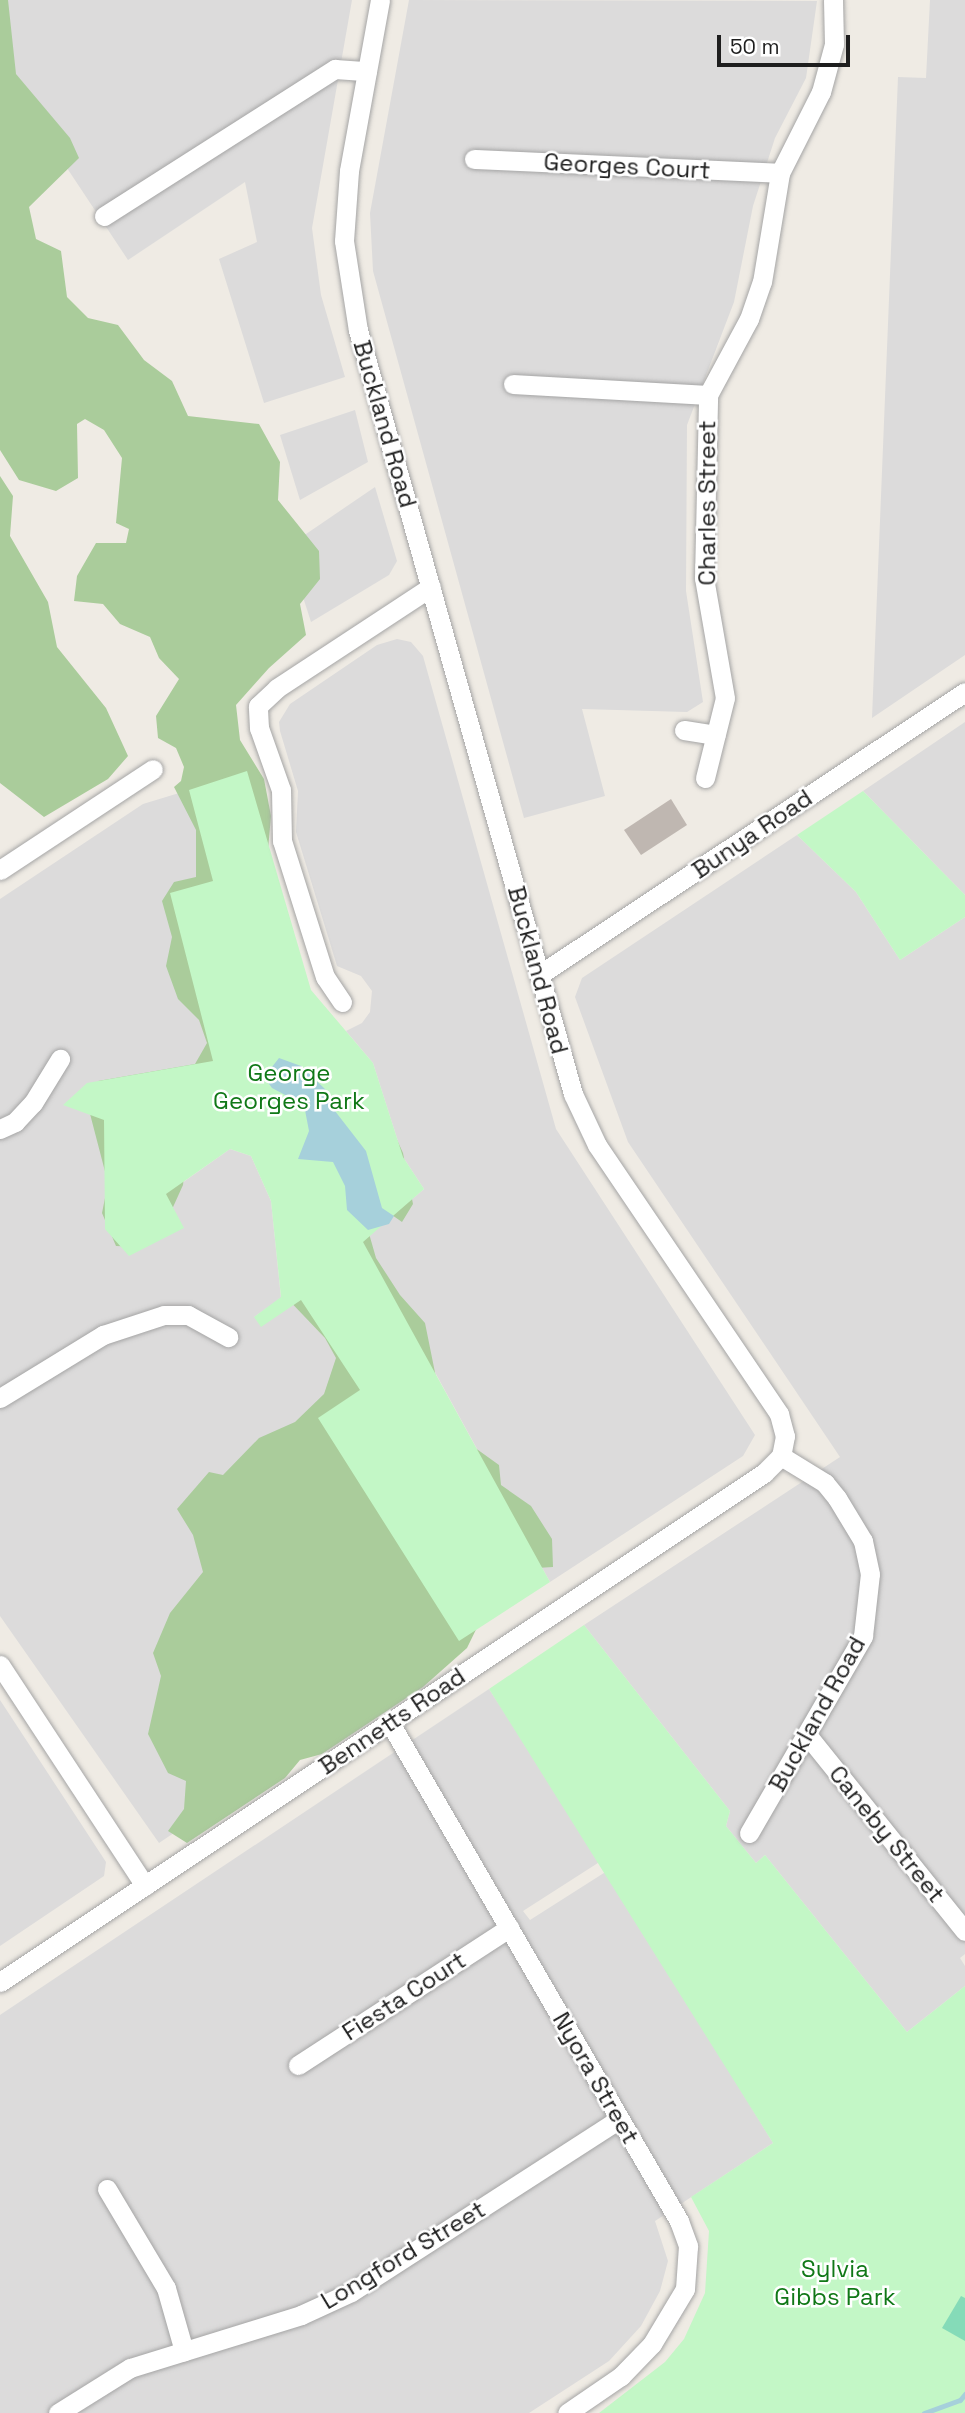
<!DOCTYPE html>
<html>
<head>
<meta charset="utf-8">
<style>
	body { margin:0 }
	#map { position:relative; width:965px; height:2413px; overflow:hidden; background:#efebe4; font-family:"Space Grotesk",sans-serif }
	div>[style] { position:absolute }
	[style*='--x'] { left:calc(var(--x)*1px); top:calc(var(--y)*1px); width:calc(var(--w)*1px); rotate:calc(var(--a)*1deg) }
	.residential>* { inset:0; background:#dcdbdb }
	.forest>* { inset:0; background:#aacc9b }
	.park>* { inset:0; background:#c3f7c6 }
	.pitch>* { inset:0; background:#85dbb8 }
	.water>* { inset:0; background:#a6d0db }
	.stream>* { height:5px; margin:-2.5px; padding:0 2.5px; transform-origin:2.5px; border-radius:2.5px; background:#a6d0db }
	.building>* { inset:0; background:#bfb7b1 }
	.roads { filter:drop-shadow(0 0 2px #a5a5a5) drop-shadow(0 0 2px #a5a5a5) }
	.minor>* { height:19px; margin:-9.5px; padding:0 9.5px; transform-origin:9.5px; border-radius:9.5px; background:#fff }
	span { translate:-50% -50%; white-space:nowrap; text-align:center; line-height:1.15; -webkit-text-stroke:5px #fff; paint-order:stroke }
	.street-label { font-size:24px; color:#1e1e1e }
	.park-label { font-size:24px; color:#107817 }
	.scale { position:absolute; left:717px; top:35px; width:133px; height:32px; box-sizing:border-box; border:4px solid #1e1e1e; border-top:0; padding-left:9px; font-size:21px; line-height:24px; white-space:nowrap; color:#1e1e1e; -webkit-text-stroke:5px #fff; paint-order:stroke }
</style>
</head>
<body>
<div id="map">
	<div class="residential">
		<div style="clip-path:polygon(0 0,352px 0,312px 228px,321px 295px,345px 377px,264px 403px,219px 259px,257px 242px,245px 182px,128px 260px,0 67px)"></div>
		<div style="clip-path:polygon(409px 0,817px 1px,806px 78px,775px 138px,753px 206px,734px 302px,687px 425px,686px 591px,703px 702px,687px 712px,582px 709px,605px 796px,524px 818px,373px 271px,370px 213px)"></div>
		<div style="clip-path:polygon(930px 0,965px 0,965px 655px,872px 718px,898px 77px,926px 78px)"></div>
		<div style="clip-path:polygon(355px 410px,368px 462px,300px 500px,280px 435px)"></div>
		<div style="clip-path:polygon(375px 487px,397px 561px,389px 575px,311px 622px,287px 547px)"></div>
		<div style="clip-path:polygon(397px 639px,411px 642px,423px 656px,556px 1129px,755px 1435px,743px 1456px,550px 1582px,363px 1241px,424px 1189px,403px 1157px,373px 1063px,346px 1031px,362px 1023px,370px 1012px,372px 991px,361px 976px,337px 966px,296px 832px,298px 791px,280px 731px,279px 722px,290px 704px,377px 645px)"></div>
		<div style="clip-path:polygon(965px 722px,965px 895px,863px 791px)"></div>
		<div style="clip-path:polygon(189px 790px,213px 881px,213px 1061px,85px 1110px,104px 1120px,165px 1195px,230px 1149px,251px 1156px,271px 1201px,281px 1298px,254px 1317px,301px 1300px,360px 1390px,459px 1641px,159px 1843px,0 1616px,0 899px,143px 804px)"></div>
		<div style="clip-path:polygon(797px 835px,856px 892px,900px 960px,965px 917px,965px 1954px,960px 1958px,965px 1966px,965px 1986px,907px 2032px,765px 1855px,756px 1863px,726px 1826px,730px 1811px,584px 1625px,840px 1457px,628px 1142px,575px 997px,582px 978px)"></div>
		<div style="clip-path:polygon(489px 1689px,601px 1861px,523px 1911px,530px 1920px,607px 1871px,773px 2143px,655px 2221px,668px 2261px,660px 2291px,641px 2326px,609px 2361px,529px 2413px,0 2413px,0 2015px)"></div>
		<div style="clip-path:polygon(0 1700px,106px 1862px,104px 1876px,0 1946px)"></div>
	</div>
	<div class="forest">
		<div style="clip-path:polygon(0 0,8px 0,16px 74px,70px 138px,79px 158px,29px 207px,36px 239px,61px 251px,67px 297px,88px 318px,118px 325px,144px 360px,172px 381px,188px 416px,259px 424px,280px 462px,278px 500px,319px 551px,320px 579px,300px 604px,306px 635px,269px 668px,236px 705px,240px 740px,264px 779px,271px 816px,268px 850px,287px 953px,316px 1006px,366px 1071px,403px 1153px,413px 1204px,402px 1222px,382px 1208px,368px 1230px,376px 1258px,400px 1295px,425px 1323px,446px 1427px,499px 1465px,501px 1485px,531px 1506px,552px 1539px,553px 1567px,505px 1570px,467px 1648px,423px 1687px,322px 1754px,300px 1760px,285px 1778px,187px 1843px,168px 1831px,184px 1809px,186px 1781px,168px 1773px,148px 1734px,161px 1676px,153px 1653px,170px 1613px,203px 1572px,193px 1535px,177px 1509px,209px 1472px,223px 1475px,259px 1438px,295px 1422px,324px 1394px,336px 1358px,325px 1338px,282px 1293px,286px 1245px,253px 1140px,185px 1166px,183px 1185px,169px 1216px,140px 1247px,116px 1246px,102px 1213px,108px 1183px,89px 1110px,98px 1081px,195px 1064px,207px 1043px,199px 1020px,178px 999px,166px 966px,172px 937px,162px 901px,174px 882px,196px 877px,196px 830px,174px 787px,181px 781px,184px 767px,176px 748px,158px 738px,156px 716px,179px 679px,159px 658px,150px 637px,120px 624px,103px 604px,74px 601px,77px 576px,96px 543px,126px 543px,129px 529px,116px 523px,122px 458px,104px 430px,85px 419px,77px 424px,78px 478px,56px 491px,19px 480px,0 450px)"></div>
		<div style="clip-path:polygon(0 476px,13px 496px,10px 536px,48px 602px,57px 647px,106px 708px,128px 756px,108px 779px,44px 817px,0 783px)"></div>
	</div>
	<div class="park">
		<div style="clip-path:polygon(247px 771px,311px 990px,373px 1063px,403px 1157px,424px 1189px,363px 1242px,550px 1582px,459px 1641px,318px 1418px,360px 1390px,301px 1300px,261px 1327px,254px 1317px,281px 1297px,271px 1201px,251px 1156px,230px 1149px,166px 1194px,184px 1228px,129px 1256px,105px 1229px,104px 1120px,63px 1105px,87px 1083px,213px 1061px,170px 893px,213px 881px,189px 790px)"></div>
		<div style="clip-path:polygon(863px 791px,965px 895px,965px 917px,900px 960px,856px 892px,797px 835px)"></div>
		<div style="clip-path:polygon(584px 1625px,730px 1811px,726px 1826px,756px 1863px,765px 1855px,907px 2032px,965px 1986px,965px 2413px,599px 2413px,665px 2362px,684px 2339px,705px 2293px,709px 2231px,691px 2197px,773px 2143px,489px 1689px)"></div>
	</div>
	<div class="pitch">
		<div style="clip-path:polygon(961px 2296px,965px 2298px,965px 2341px,942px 2328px)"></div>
	</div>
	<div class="water">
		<div style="clip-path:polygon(279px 1058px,301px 1066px,326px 1090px,335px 1111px,366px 1151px,382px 1208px,394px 1216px,389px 1224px,368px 1230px,347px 1210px,345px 1186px,333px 1162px,298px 1159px,309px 1131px,304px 1105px,272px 1088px,264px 1077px)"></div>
	</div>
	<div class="stream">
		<div style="--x:924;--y:2413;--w:38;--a:-20"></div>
		<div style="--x:960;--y:2400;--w:8;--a:-50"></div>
	</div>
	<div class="building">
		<div style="clip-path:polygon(671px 799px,687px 825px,641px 855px,624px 830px)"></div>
	</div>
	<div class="roads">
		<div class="minor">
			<div style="--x:380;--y:0;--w:174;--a:100.3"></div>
			<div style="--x:349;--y:171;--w:70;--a:94.1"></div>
			<div style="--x:344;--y:241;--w:90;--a:81.1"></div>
			<div style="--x:358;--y:330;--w:794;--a:74.28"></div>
			<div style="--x:573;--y:1094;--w:56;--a:64.8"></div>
			<div style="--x:597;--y:1145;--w:325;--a:55.9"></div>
			<div style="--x:779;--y:1414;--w:23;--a:75"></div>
			<div style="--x:785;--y:1436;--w:20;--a:101"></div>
			<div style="--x:474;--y:159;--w:306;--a:2.6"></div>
			<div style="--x:104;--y:216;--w:274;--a:-32.5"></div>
			<div style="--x:335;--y:69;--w:32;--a:4"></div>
			<div style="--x:513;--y:384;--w:195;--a:3.2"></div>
			<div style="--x:684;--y:730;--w:32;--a:9"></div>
			<div style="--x:705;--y:778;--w:82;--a:-76"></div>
			<div style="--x:725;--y:698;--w:122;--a:-99.9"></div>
			<div style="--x:704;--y:578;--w:183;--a:-88.7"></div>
			<div style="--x:708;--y:395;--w:86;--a:-61.7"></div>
			<div style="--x:749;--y:319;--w:39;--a:-71"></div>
			<div style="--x:762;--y:282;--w:110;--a:-80.6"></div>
			<div style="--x:780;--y:173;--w:91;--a:-63.2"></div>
			<div style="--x:821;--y:92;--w:50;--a:-74.8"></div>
			<div style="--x:834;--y:44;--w:44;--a:-91.3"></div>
			<div style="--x:0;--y:870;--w:183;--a:-33.4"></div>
			<div style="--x:539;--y:975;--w:511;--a:-33.6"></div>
			<div style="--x:342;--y:1002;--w:30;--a:-124"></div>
			<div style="--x:325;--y:977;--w:143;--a:-107.5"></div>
			<div style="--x:282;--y:841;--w:51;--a:-91.1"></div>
			<div style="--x:281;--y:790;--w:66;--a:-109.5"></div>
			<div style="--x:259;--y:728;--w:22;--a:-93"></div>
			<div style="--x:258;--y:706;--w:26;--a:-43"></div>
			<div style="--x:277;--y:688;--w:184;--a:-33.3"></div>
			<div style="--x:0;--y:1129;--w:17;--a:-25"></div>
			<div style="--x:15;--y:1122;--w:26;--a:-47"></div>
			<div style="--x:33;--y:1103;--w:52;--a:-58.5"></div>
			<div style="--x:0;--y:1398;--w:121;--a:-31.5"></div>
			<div style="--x:103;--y:1335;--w:64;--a:-18.2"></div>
			<div style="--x:164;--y:1315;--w:24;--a:0"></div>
			<div style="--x:188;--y:1315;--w:46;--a:28.8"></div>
			<div style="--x:0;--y:1665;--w:264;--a:56.7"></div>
			<div style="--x:390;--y:1723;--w:576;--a:59.87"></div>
			<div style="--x:679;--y:2221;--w:27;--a:70"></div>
			<div style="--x:688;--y:2246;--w:43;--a:94"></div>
			<div style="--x:685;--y:2289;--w:64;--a:121"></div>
			<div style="--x:652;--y:2344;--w:45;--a:134.1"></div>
			<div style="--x:621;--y:2376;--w:65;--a:145.6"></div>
			<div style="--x:808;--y:1736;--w:250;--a:51.2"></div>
			<div style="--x:749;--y:1833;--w:228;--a:-59.9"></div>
			<div style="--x:863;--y:1636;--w:62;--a:-83.6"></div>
			<div style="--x:870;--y:1574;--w:34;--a:-102"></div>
			<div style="--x:863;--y:1541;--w:50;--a:-121.2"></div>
			<div style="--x:837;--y:1498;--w:19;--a:-129"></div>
			<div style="--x:825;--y:1483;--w:52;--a:-148.5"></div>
			<div style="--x:0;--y:1982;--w:918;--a:-33.67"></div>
			<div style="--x:764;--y:1473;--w:24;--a:-45"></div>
			<div style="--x:298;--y:2065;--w:252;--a:-33"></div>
			<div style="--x:107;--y:2189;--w:115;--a:59.2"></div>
			<div style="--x:166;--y:2288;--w:66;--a:74.1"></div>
			<div style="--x:58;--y:2413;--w:85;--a:-32"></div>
			<div style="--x:130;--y:2368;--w:179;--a:-17.2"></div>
			<div style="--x:301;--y:2315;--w:55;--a:-24.7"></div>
			<div style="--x:351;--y:2292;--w:319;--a:-32.8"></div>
		</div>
	</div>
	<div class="street-label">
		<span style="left:627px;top:166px;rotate:3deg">Georges Court</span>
		<span style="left:385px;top:424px;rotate:74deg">Buckland Road</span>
		<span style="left:707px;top:503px;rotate:-90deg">Charles Street</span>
		<span style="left:752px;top:834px;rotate:-34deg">Bunya Road</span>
		<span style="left:538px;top:970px;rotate:75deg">Buckland Road</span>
		<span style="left:817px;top:1714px;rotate:-61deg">Buckland Road</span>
		<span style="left:392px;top:1721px;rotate:-34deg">Bennetts Road</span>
		<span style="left:887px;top:1834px;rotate:51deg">Caneby Street</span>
		<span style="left:404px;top:1996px;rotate:-33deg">Fiesta Court</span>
		<span style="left:596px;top:2078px;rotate:60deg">Nyora Street</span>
		<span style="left:403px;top:2255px;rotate:-31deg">Longford Street</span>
	</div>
	<div class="park-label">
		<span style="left:289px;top:1087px">George<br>Georges Park</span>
		<span style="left:835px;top:2283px">Sylvia<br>Gibbs Park</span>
	</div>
	<div class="scale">50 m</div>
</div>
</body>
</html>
